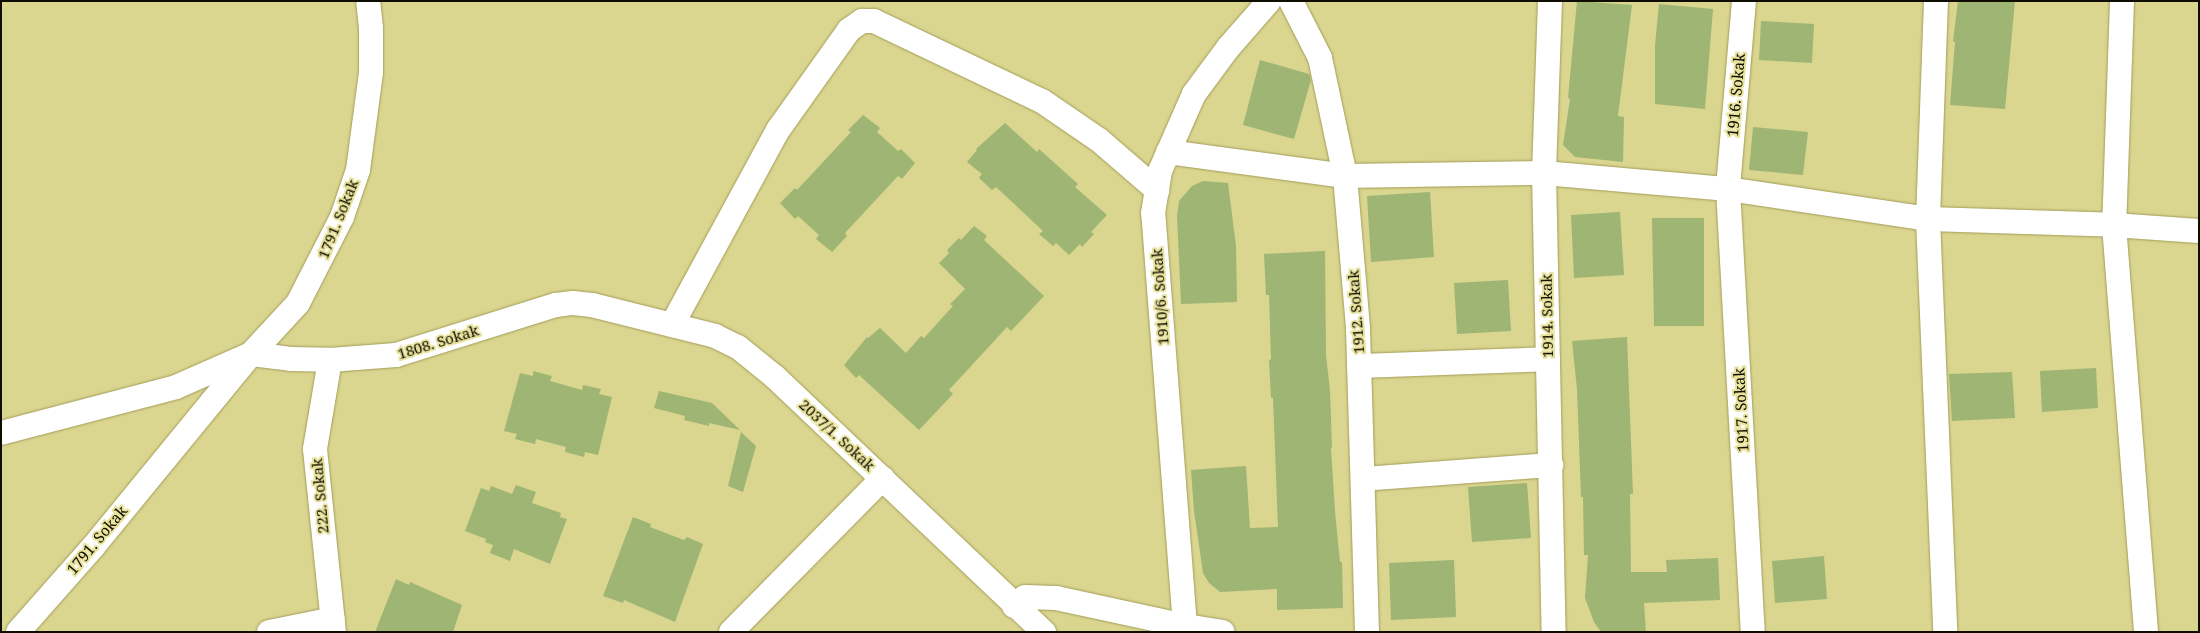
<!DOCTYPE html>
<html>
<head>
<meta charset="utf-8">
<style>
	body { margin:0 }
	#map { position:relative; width:2200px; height:633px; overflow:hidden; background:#dad58f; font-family:"Noto Serif",serif }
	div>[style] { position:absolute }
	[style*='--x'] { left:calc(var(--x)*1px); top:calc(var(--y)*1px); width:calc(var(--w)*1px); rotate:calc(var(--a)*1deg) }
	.building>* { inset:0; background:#9eb574 }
	.roads { filter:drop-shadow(0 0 1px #a29d59) drop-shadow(0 0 1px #a29d59) }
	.minor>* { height:24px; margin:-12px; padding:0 12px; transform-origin:12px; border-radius:12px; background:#fff }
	span { translate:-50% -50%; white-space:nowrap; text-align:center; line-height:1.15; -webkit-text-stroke:4px #e7e29c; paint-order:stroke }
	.street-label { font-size:15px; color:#0f0c00 }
	.frame { position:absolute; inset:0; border:2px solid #0f0c00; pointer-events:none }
</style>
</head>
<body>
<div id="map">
	<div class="building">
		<div style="clip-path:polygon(1577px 1px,1632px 5px,1618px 116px,1624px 117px,1623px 162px,1575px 157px,1563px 145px,1570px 99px,1568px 98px)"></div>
		<div style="clip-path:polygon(1958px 1px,2015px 1px,2005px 109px,1950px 105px,1955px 42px,1953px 41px)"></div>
		<div style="clip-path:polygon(1659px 4px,1713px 9px,1705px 109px,1655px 104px,1655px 45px)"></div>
		<div style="clip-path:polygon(1761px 21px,1814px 24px,1812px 63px,1759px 60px)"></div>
		<div style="clip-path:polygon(1260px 60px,1309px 74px,1311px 80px,1294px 139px,1243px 125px)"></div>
		<div style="clip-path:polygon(863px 115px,880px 128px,877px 132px,898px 151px,901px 149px,915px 163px,902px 179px,898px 176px,845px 233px,847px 236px,832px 252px,816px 239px,819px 235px,798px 216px,795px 219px,780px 203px,795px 188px,797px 190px,851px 132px,848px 130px)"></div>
		<div style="clip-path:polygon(1005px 123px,1037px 152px,1039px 149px,1078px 184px,1075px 187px,1107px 215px,1091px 232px,1094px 234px,1082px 247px,1080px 244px,1069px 255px,1056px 243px,1053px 246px,1039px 234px,1043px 231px,996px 187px,992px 190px,979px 178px,982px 174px,967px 162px,977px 150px,976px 149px)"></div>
		<div style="clip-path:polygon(1753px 127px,1808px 132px,1803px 175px,1749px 170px)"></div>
		<div style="clip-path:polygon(1203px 181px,1228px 183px,1236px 246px,1237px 302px,1181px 304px,1177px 216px,1179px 201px,1192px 186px)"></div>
		<div style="clip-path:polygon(1430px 192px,1434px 257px,1371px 262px,1367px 196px)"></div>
		<div style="clip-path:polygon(1620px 212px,1624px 275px,1574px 278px,1571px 215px)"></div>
		<div style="clip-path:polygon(1652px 218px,1704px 218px,1704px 326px,1654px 326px)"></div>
		<div style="clip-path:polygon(974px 226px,987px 236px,984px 240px,1044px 296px,1011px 331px,1007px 327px,949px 390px,953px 394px,919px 430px,859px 375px,856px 378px,844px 365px,867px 337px,868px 338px,880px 328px,906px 353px,921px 336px,924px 338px,953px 306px,950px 304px,965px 289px,939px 263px,949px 253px,947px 250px,959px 238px,961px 240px)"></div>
		<div style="clip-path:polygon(1325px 251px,1326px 355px,1330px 390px,1332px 448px,1331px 448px,1335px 512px,1340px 562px,1342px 562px,1343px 608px,1277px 610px,1277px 589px,1220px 592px,1209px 583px,1203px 573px,1194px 511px,1191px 470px,1246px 466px,1250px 528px,1278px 527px,1273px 398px,1271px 398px,1269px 360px,1271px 359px,1269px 295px,1266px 295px,1264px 254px)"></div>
		<div style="clip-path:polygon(1508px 280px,1511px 331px,1457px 334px,1454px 283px)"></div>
		<div style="clip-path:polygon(1627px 337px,1633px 494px,1630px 494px,1631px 572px,1667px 572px,1666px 560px,1718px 558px,1720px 600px,1644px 603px,1646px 632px,1601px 632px,1594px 622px,1585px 598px,1588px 555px,1584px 555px,1583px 497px,1581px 497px,1577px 389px,1572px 341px)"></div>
		<div style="clip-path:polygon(2096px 368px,2098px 408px,2042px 412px,2040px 371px)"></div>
		<div style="clip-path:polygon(533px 371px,552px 376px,550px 381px,582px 390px,583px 385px,601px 389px,599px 394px,612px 397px,598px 455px,585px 452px,584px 457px,565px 452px,566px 447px,536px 439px,535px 444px,515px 439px,517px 434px,504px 431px,520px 373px,533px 376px)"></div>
		<div style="clip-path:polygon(2012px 372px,2015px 418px,1952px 421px,1949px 374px)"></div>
		<div style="clip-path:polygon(659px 391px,712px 403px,740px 430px,709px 423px,709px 426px,684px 420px,685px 416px,654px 408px)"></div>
		<div style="clip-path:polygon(741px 432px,756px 446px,743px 492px,728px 486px)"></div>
		<div style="clip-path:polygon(1527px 483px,1531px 538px,1472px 542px,1468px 487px)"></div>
		<div style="clip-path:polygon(516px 485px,536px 492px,532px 503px,561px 513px,560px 517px,567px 519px,550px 564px,514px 549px,510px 561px,490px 553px,493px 545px,485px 542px,486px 539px,465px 531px,481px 488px,489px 491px,491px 486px,512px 494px)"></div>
		<div style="clip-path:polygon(633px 517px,651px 524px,650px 527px,684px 540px,687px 537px,703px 544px,675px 622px,624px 600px,623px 603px,603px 596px)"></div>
		<div style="clip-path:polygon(1824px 556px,1827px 599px,1775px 603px,1772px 561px)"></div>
		<div style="clip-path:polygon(1454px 560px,1456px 617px,1391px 620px,1389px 563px)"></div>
		<div style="clip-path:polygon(396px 579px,409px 585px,410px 582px,462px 605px,453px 632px,375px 632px)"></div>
	</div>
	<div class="roads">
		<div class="minor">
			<div style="--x:1291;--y:1;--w:64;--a:63"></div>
			<div style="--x:1320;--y:58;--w:121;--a:78"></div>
			<div style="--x:1345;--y:176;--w:154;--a:85.1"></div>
			<div style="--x:1358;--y:329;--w:303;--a:88.3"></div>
			<div style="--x:1550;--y:1;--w:172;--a:92"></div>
			<div style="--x:1544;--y:173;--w:459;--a:88.8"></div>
			<div style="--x:1744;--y:1;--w:189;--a:94.9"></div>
			<div style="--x:1728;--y:189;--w:444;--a:86.8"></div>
			<div style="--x:1936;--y:1;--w:218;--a:92.1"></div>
			<div style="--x:1928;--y:219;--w:413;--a:87.6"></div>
			<div style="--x:2122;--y:1;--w:224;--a:92"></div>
			<div style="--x:2114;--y:225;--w:408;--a:85.5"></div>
			<div style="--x:1168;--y:152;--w:179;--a:7.7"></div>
			<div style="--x:1345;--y:176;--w:199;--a:-0.9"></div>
			<div style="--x:1544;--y:173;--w:185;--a:5"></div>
			<div style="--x:1728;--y:189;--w:202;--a:8.5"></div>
			<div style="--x:1928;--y:219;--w:186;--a:1.8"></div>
			<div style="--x:2114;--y:225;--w:85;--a:4"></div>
			<div style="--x:672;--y:325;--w:222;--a:-61.5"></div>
			<div style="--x:778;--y:130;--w:123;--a:-54.6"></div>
			<div style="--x:849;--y:30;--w:16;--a:-35"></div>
			<div style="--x:862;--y:21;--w:12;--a:0"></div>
			<div style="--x:874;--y:21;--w:186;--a:25.5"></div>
			<div style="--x:1042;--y:101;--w:69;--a:34.4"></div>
			<div style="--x:1099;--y:140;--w:77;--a:40.8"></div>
			<div style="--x:330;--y:360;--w:90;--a:99.6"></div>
			<div style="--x:315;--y:449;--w:184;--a:84.1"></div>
			<div style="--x:1359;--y:366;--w:189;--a:-2.1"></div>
			<div style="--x:1;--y:433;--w:181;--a:-14.7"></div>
			<div style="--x:176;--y:387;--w:82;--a:-23.7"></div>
			<div style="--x:251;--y:354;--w:69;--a:-47.3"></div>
			<div style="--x:298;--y:303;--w:97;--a:-62.9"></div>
			<div style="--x:342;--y:217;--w:50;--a:-71.2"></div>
			<div style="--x:358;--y:170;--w:99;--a:-82.4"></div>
			<div style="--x:371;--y:72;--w:44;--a:-90"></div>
			<div style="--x:371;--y:28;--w:27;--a:-96"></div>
			<div style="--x:1363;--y:479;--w:189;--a:-4.3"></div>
			<div style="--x:1014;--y:606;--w:14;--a:-39"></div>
			<div style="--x:1025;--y:597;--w:31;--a:2"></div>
			<div style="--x:1056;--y:598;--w:132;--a:12.2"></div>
			<div style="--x:1185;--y:626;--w:414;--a:-94.4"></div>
			<div style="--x:1153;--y:213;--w:43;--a:-80.5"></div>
			<div style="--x:1160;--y:171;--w:84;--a:-66.2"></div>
			<div style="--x:1194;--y:94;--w:57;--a:-53.5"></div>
			<div style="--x:1228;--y:48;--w:62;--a:-48.9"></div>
			<div style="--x:18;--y:632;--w:113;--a:-48.6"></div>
			<div style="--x:93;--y:547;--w:249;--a:-50.7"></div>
			<div style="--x:251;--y:354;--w:40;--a:7.1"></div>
			<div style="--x:291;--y:359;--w:39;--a:1"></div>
			<div style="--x:330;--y:360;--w:66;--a:-4.3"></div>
			<div style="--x:396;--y:355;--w:168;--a:-17.4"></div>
			<div style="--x:556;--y:305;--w:17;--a:-7"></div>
			<div style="--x:573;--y:303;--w:19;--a:6"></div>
			<div style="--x:592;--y:305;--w:127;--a:14.1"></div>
			<div style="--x:715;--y:336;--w:25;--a:26"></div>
			<div style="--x:738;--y:347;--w:48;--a:39"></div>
			<div style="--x:775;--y:377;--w:371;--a:43.5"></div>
			<div style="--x:269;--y:632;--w:65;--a:-11.5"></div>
			<div style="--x:731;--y:632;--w:216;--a:-45.4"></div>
			<div style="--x:1182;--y:632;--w:7;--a:-63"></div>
			<div style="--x:1185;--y:626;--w:38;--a:9"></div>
		</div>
	</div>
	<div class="street-label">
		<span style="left:1736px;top:95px;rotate:-85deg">1916. Sokak</span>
		<span style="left:338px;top:219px;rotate:-68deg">1791. Sokak</span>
		<span style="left:1160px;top:297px;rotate:-94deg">1910/6. Sokak</span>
		<span style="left:1356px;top:312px;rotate:-94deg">1912. Sokak</span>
		<span style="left:1547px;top:316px;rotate:-91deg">1914. Sokak</span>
		<span style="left:438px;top:342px;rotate:-17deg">1808. Sokak</span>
		<span style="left:1741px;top:410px;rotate:-93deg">1917. Sokak</span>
		<span style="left:837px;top:435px;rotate:43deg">2037/1. Sokak</span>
		<span style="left:320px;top:496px;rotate:-95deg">222. Sokak</span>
		<span style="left:97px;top:540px;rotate:-50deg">1791. Sokak</span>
	</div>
	<div class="frame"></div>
</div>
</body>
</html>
